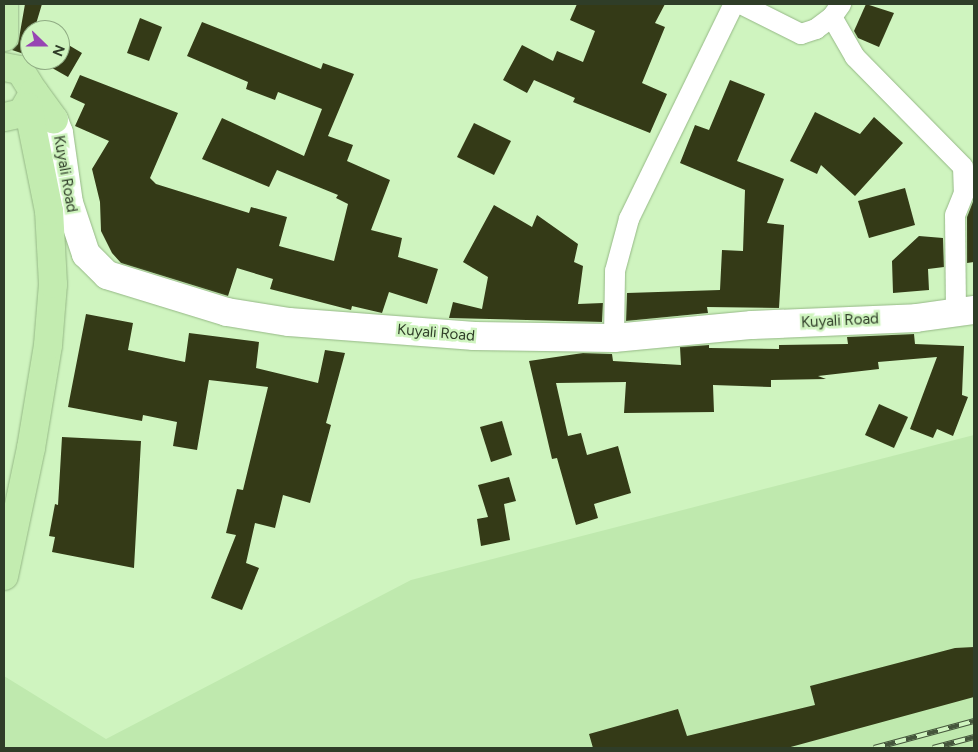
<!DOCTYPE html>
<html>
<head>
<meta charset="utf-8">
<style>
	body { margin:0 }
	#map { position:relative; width:978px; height:752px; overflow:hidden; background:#cff4bf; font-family:Figtree,sans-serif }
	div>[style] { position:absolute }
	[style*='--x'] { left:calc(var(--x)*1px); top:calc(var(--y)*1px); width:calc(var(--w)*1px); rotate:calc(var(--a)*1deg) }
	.built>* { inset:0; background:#bfe9ae }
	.building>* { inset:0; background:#343a17 }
	.roads { filter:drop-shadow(0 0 1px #95b886) drop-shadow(0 0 1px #95b886) }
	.minor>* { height:20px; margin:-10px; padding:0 10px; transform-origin:10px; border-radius:10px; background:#fff }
	.secondary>* { height:28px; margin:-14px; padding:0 14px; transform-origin:14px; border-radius:14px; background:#fff }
	.primary>* { height:28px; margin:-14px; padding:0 14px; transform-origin:14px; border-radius:14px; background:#c3ecb0 }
	.rail>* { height:5.5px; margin-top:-2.75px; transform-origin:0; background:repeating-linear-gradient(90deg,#cff4bf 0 11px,#45563c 0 22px); box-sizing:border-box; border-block:1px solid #45563c }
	span { translate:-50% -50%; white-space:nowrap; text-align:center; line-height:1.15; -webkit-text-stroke:5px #cff4bf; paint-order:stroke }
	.street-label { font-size:15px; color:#2f3d28 }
	.frame { position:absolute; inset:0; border:5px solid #2f3d28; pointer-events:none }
	.north { position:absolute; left:20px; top:20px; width:50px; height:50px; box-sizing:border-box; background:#cff4bf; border:1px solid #8fab83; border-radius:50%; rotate:112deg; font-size:14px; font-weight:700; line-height:20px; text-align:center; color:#2f3d28 }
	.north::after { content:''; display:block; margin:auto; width:18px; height:22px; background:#9744b3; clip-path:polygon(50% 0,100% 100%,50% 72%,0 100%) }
</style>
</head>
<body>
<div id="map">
	<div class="built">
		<div style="clip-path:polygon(974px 435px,974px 748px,4px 748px,4px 676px,106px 739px,411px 580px)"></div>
	</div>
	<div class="building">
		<div style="clip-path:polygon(25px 4px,42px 4px,36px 24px,42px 30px,30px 30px,30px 56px,12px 50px,18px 44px)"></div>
		<div style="clip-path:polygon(577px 4px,665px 4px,655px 23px,665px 27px,642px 83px,667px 94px,650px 133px,573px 102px,575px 98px,534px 80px,527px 93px,503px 80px,522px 45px,553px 61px,557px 51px,583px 62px,595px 31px,570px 20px)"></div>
		<div style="clip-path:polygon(866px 4px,894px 13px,879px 47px,858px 38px,854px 31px)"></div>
		<div style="clip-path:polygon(140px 18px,162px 27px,149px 61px,127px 53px)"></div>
		<div style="clip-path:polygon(202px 22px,321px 69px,323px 63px,354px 74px,328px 136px,353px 145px,347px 161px,390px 180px,371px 230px,402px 238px,398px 257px,438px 269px,427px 304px,389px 292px,382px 313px,352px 306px,351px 310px,270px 289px,273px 279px,237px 268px,228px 296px,121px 263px,112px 253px,101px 231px,100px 202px,92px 169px,109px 141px,75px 126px,85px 104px,70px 97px,80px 75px,178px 113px,150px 178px,156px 184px,249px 213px,251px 207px,287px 217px,279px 246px,334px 261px,348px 204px,336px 198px,338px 195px,277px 170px,269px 187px,202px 159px,222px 118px,304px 156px,322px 109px,278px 92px,275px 100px,246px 89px,248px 82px,187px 56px)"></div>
		<div style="clip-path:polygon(60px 40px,82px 53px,68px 77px,38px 60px,60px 60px)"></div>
		<div style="clip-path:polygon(730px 80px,765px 94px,737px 161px,784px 179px,767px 223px,784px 225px,779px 308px,707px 307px,708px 313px,626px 321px,627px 293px,720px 290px,722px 250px,743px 251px,745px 190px,680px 163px,695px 125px,709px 130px)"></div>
		<div style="clip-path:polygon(815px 112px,860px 134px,874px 117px,903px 143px,855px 196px,821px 165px,817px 174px,790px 161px)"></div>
		<div style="clip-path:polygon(474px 123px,511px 141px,494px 175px,457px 157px)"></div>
		<div style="clip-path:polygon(905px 188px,915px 225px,869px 238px,858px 201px)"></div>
		<div style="clip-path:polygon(974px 199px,974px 262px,967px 263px,967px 217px)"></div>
		<div style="clip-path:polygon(494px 205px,532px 227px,537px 215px,578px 244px,574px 262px,583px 266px,578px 304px,603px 303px,602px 322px,449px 318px,453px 302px,482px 309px,488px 277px,463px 262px)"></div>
		<div style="clip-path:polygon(919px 236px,943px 238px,944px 267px,928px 269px,929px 290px,893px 293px,892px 261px)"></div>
		<div style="clip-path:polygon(86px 314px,133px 323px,128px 350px,185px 362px,189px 333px,259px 342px,256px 368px,318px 383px,325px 350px,345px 353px,326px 423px,331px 425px,310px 503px,283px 495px,275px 528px,255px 523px,246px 563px,259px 568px,242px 610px,211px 598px,236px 535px,226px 533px,237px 489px,243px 490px,268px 387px,209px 380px,197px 450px,173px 446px,177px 422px,143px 415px,142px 421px,68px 407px)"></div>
		<div style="clip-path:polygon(914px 334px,915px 344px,964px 346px,962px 395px,968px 397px,953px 436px,937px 429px,933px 438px,910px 429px,937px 357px,878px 362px,879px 369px,818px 376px,826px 379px,771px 380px,771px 387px,713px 385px,714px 412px,624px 413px,626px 382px,556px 383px,568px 436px,581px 433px,587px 455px,618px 446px,631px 493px,594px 504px,598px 518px,576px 525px,557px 458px,552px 459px,529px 361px,583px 353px,612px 354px,613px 361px,681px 365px,680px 347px,709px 345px,709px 348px,779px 349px,779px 345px,848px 344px,847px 337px)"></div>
		<div style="clip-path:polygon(879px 404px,908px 417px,894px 448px,865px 435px)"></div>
		<div style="clip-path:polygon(502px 421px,512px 455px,491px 462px,480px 427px)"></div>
		<div style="clip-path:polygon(62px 437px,141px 441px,134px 568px,52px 552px,55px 537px,49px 536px,55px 504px,58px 505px)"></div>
		<div style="clip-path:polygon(509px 477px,516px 501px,504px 504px,510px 540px,481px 546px,477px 519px,488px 517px,478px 485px)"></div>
		<div style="clip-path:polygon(974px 647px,974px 697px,787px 748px,593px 748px,589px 734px,678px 709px,687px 736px,815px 705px,810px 686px,955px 648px)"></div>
	</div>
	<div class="roads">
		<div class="minor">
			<div style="--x:741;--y:4;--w:67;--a:26.6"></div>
			<div style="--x:801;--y:34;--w:16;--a:-18"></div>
			<div style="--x:816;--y:29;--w:20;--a:-37"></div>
			<div style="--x:832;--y:17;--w:16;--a:-55"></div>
			<div style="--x:832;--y:17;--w:46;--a:60.1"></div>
			<div style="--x:855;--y:57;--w:154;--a:45.5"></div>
			<div style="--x:963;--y:167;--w:26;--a:88"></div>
			<div style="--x:964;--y:193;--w:24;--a:112"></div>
			<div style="--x:955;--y:215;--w:96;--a:89.4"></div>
			<div style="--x:614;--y:338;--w:67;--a:-89.1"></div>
			<div style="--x:615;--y:271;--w:54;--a:-74.9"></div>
			<div style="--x:629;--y:219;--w:239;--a:-64"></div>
		</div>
		<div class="secondary">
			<div style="--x:54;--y:120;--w:14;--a:69"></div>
			<div style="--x:59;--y:133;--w:71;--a:81.9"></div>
			<div style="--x:69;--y:203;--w:54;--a:71.6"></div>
			<div style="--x:86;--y:254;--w:30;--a:45"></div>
			<div style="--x:107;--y:275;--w:126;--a:17.1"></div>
			<div style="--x:227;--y:312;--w:63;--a:9.2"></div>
			<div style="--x:289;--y:322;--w:186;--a:4.3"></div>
			<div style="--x:474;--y:336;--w:140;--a:0.8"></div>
			<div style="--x:614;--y:338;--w:139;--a:-5.4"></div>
			<div style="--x:752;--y:325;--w:164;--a:-2.4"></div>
			<div style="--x:916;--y:318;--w:59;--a:-7.9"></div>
		</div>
		<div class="primary">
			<div style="--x:4;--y:37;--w:33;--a:-90"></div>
			<div style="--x:4;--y:67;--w:16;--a:11"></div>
			<div style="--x:20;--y:70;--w:26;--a:58"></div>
			<div style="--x:34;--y:92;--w:24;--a:120"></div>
			<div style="--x:22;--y:113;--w:18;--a:167"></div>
			<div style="--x:34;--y:92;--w:34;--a:54"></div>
			<div style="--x:4;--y:576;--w:131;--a:-78.1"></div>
			<div style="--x:31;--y:448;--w:104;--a:-80.6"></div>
			<div style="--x:48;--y:345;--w:61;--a:-85.3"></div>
			<div style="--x:53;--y:284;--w:73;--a:-93.1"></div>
			<div style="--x:49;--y:211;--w:106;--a:-101.4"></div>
		</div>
	</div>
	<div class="rail">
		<div style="--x:874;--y:748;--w:104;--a:-15.1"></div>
		<div style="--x:933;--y:748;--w:42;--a:-15"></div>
	</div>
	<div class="street-label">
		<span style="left:65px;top:174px;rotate:80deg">Kuyali Road</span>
		<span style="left:840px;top:321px;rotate:-3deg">Kuyali Road</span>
		<span style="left:436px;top:333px;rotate:5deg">Kuyali Road</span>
	</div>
	<div class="frame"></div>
	<div class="north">N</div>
</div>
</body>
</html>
